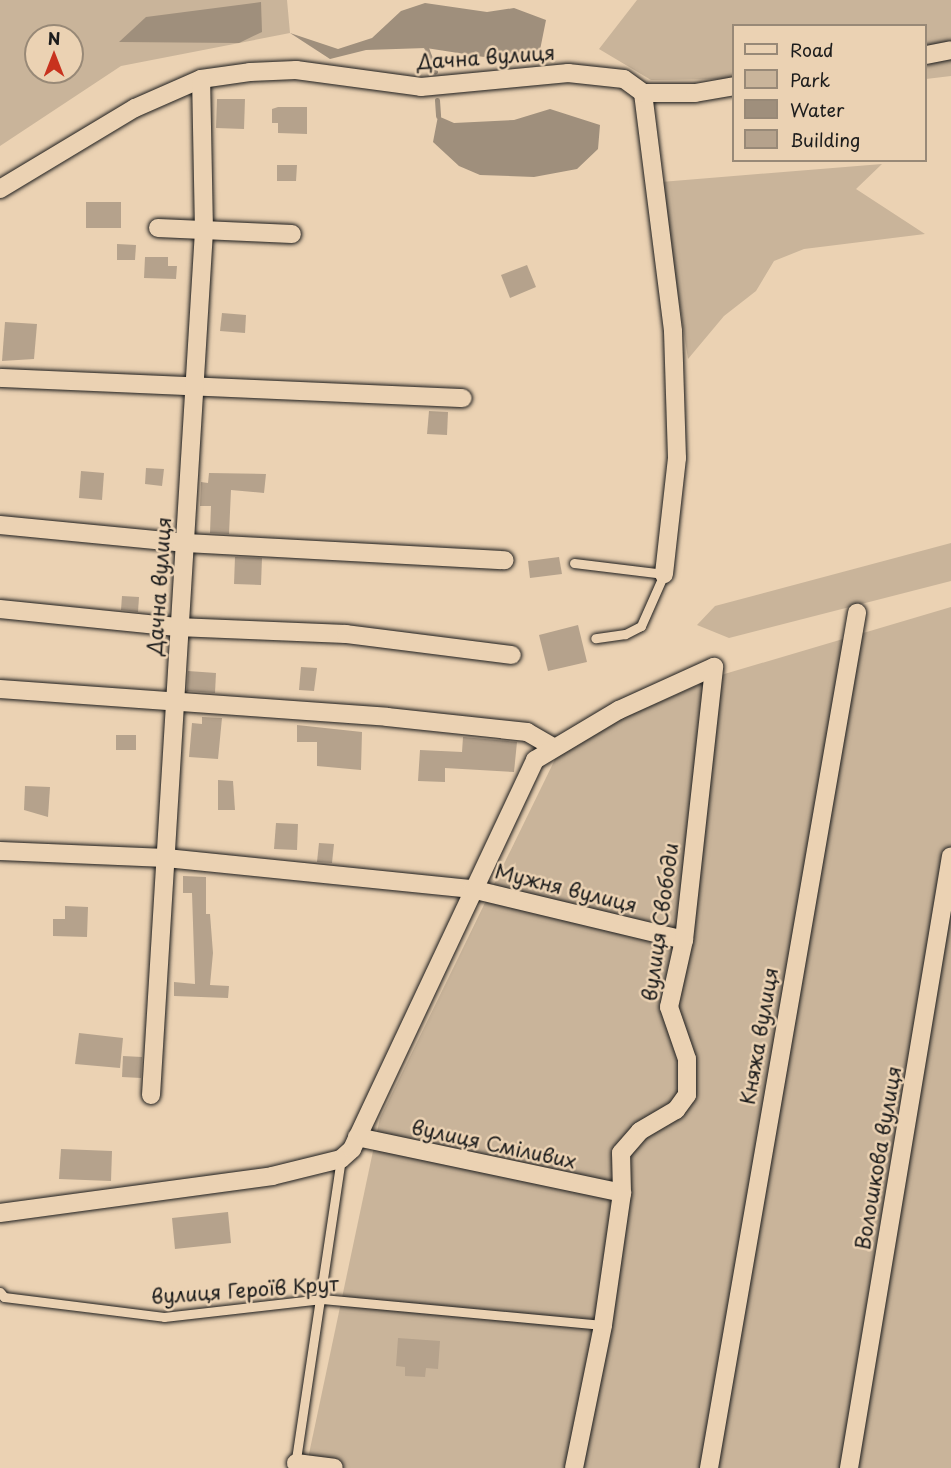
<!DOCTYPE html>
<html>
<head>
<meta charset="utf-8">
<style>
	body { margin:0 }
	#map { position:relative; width:951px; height:1468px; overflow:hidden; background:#ebd2b3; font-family:"Playpen Sans",sans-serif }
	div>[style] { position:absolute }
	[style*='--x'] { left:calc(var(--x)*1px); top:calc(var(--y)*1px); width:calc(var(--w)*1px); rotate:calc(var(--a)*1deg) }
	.green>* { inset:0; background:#c9b49a }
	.water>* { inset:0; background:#9f8f7c }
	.stream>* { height:5px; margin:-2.5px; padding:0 2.5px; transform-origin:2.5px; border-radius:2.5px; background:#9f8f7c }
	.building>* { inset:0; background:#b5a28c }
	.roads { filter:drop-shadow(0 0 2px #1c1c1c) drop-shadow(0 0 2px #1c1c1c) }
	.service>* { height:9px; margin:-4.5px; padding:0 4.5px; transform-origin:4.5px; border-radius:4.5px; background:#ebd2b3 }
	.minor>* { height:18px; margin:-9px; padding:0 9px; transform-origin:9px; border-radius:9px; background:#ebd2b3 }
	span { translate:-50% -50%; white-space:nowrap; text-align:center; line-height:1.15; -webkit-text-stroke:5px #ebd2b3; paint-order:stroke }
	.street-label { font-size:20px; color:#1c1c1c }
	.legend { position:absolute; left:732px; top:24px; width:195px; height:138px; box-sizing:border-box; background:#ebd2b3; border:2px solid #988977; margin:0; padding:8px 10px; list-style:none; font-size:18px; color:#1c1c1c }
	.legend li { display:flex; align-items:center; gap:12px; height:30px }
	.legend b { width:30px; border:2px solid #988977 }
	.north { position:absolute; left:24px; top:24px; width:60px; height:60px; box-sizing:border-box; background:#ebd2b3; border:2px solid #988977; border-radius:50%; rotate:0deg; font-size:16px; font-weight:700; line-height:24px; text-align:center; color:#1c1c1c }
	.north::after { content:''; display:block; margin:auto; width:21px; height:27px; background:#c8321e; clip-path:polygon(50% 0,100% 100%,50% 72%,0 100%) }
</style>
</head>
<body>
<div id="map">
	<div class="green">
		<div style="clip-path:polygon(evenodd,0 0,287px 0,290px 33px,121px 66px,0 146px,0 0,36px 36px,72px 36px,72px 72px,36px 72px,36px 36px)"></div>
		<div style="clip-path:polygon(637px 0,951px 0,951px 76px,926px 79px,926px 26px,734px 26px,733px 79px,651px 80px,599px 49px)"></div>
		<div style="clip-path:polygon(882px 164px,856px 189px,925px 234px,804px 249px,774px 261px,756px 291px,724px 316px,688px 359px,661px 182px)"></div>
		<div style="clip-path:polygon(951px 543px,951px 581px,729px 638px,697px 625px,715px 606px)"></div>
		<div style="clip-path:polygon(951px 607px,951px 1468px,306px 1468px,380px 1118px,562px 745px,721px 675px)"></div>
	</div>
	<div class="water">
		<div style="clip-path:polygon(261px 2px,262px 32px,239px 43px,119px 42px,146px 17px)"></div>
		<div style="clip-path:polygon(425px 3px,487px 12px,514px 8px,546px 20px,540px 50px,484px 57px,426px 48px,366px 50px,330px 59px,290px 33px,338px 49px,372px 38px,401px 11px)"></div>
		<div style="clip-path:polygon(550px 109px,600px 125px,598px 149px,577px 169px,534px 177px,480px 175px,459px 166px,433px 142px,438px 116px,454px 123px,514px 120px)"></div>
	</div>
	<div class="stream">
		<div style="--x:426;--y:48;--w:25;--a:69"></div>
		<div style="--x:437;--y:100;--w:16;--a:86"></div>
	</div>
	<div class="building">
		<div style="clip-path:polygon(217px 99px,245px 99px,244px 129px,216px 128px)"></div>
		<div style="clip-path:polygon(278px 107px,307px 107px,307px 134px,278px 133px,278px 123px,272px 123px,272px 109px)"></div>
		<div style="clip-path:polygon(277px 165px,297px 165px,296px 181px,277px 181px)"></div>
		<div style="clip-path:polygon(86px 202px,121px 202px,121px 228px,86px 228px)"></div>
		<div style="clip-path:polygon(117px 244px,136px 245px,135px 260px,117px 260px)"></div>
		<div style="clip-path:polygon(145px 257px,168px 257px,168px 266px,177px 266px,176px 279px,144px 278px)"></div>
		<div style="clip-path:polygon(527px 265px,536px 287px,510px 298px,501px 275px)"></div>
		<div style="clip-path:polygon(222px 313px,246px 315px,245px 333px,220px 331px)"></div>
		<div style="clip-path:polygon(5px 322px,37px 324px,34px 359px,2px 361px)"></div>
		<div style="clip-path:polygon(429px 411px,448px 412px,447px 435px,427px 434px)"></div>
		<div style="clip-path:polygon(146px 468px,164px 469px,162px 486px,145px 484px)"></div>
		<div style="clip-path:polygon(81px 471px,104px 473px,102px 500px,79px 498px)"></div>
		<div style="clip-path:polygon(209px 473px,266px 474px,264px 493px,231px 490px,229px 534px,210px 533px,211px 506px,200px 506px,201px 482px,208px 483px)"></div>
		<div style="clip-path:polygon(235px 557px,262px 558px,261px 585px,234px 584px)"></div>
		<div style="clip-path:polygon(559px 557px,562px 574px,530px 578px,528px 561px)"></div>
		<div style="clip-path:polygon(122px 596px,139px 597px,138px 612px,121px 610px)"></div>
		<div style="clip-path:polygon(578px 625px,587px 662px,548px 671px,539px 635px)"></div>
		<div style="clip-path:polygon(301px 667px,317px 668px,314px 691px,299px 690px)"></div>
		<div style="clip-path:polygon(188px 671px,216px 673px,215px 693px,187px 691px)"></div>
		<div style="clip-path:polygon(202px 717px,222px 718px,218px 759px,189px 757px,192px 723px,202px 724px)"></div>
		<div style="clip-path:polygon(297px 725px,362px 732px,361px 770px,317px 766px,317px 742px,297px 742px)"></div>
		<div style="clip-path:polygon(116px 735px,136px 735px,136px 750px,116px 750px)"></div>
		<div style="clip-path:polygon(463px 737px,517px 742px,514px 772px,445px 768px,445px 782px,418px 781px,420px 750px,462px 752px)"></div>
		<div style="clip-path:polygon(218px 780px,233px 781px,235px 810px,218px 810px)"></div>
		<div style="clip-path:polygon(25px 786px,50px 787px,48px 817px,24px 810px)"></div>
		<div style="clip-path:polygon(276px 823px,298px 824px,297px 850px,274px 849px)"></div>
		<div style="clip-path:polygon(319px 843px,334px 844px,332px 863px,317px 862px)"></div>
		<div style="clip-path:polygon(183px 876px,206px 877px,206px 914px,210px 914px,213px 953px,210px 985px,229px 986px,228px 998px,174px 996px,174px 982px,195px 984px,192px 893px,183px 893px)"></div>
		<div style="clip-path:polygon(65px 906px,88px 907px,87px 937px,53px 936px,53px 919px,65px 919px)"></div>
		<div style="clip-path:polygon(79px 1033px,123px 1038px,120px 1068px,75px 1064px)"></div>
		<div style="clip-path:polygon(123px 1056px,142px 1057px,141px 1078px,122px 1077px)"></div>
		<div style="clip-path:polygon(61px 1149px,112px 1151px,111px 1181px,59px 1179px)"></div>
		<div style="clip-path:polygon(228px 1212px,231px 1243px,175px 1249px,172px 1218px)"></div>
		<div style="clip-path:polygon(398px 1338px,440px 1341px,438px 1369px,426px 1368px,425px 1377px,405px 1376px,405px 1367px,396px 1366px)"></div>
	</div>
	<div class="roads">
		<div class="service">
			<div style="--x:574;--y:563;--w:91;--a:7"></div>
			<div style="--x:664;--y:574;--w:57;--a:113.9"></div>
			<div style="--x:641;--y:626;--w:18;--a:153"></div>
			<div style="--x:625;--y:634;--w:30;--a:172"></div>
			<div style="--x:0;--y:1292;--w:6;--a:51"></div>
			<div style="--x:4;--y:1297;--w:161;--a:7.1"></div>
			<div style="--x:164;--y:1317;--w:159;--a:-6.5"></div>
			<div style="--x:322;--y:1299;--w:282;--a:5.3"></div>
			<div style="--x:295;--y:1466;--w:310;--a:-81.5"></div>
		</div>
		<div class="minor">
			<div style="--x:926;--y:55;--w:25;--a:-11"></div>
			<div style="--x:643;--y:93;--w:240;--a:82.8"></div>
			<div style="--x:673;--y:331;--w:127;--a:88.2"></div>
			<div style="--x:677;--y:458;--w:117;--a:96.4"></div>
			<div style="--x:0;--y:189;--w:157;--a:-31"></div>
			<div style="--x:135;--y:108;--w:72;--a:-23.7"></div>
			<div style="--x:201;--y:79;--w:49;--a:-8.1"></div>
			<div style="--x:250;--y:72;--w:46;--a:-2.5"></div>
			<div style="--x:296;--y:70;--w:126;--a:7.7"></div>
			<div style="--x:421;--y:87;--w:148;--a:-5.4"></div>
			<div style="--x:568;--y:73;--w:56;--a:6.1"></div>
			<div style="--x:624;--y:79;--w:24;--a:36"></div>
			<div style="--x:643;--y:93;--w:52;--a:0"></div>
			<div style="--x:695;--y:93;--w:40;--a:-10"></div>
			<div style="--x:158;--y:228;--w:134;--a:2.6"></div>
			<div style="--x:0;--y:378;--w:463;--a:2.5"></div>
			<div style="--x:0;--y:525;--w:187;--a:5.5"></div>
			<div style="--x:186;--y:543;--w:319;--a:3.1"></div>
			<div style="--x:0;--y:609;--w:178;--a:5.8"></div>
			<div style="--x:177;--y:627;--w:169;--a:2.4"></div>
			<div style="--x:346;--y:634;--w:167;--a:7.2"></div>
			<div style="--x:0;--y:689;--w:388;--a:4.1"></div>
			<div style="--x:387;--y:717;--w:141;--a:6.1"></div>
			<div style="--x:527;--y:732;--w:30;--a:30"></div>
			<div style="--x:0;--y:851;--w:166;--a:2.4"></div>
			<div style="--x:166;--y:858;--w:308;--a:5.8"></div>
			<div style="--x:472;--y:889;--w:218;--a:13.5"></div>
			<div style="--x:151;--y:1095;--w:866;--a:-86.49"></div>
			<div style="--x:204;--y:231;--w:152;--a:-91.1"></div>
			<div style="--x:357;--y:1137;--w:271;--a:11.9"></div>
			<div style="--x:0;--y:1213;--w:275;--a:-7.7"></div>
			<div style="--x:272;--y:1176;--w:71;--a:-13.8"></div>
			<div style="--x:341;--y:1159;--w:15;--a:-42"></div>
			<div style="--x:352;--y:1149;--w:430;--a:-64.8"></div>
			<div style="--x:535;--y:760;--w:98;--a:-30.8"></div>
			<div style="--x:619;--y:710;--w:104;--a:-24.4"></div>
			<div style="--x:296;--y:1463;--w:38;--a:7"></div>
			<div style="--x:574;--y:1468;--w:146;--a:-78.5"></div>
			<div style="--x:603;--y:1325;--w:133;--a:-81.8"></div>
			<div style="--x:622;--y:1193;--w:40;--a:-91.4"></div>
			<div style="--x:621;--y:1153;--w:29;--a:-49"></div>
			<div style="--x:640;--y:1131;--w:42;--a:-30.3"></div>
			<div style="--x:676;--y:1110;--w:19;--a:-54"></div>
			<div style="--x:687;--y:1095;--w:36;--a:-90"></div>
			<div style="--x:687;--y:1059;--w:55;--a:-109.1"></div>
			<div style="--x:669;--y:1007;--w:69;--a:-77.4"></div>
			<div style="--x:684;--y:940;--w:275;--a:-83.7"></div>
			<div style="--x:709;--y:1468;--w:868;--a:-80.18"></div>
			<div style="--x:849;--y:1468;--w:620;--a:-80.54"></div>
		</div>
	</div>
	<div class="street-label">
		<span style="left:486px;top:57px;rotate:-4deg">Дачна вулиця</span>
		<span style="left:159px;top:586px;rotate:-86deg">Дачна вулиця</span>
		<span style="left:566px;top:888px;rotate:14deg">Мужня вулиця</span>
		<span style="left:660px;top:922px;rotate:-82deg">вулиця Свободи</span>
		<span style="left:759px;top:1036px;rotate:-80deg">Княжа вулиця</span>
		<span style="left:494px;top:1144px;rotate:12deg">вулиця Сміливих</span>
		<span style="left:878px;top:1158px;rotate:-80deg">Волошкова вулиця</span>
		<span style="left:245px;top:1290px;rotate:-4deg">вулиця Героїв Крут</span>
	</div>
	<ul class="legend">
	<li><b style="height:8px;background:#ebd2b3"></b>Road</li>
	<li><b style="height:16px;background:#c9b49a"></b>Park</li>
	<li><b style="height:16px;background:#9f8f7c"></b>Water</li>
	<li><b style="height:16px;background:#b5a28c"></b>Building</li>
	</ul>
	<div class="north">N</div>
</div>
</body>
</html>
